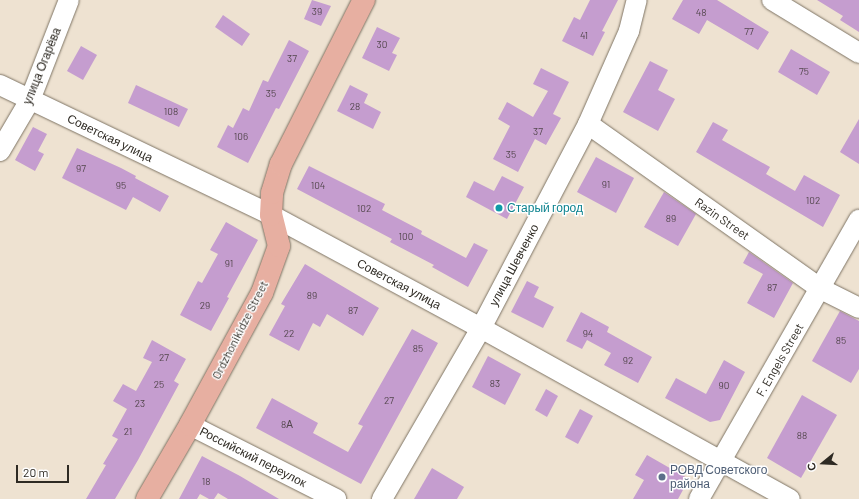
<!DOCTYPE html>
<html>
<head>
<meta charset="utf-8">
<style>
	body { margin:0 }
	#map { position:relative; width:859px; height:499px; overflow:hidden; background:#eee2d1; font-family:Barlow,sans-serif }
	div>[style] { position:absolute }
	[style*='--x'] { left:calc(var(--x)*1px); top:calc(var(--y)*1px); width:calc(var(--w)*1px); rotate:calc(var(--a)*1deg) }
	.building>* { inset:0; background:#c59dcf }
	.roads { filter:drop-shadow(0 0 1px #7e7464) drop-shadow(0 0 1px #7e7464) }
	.minor>* { height:20px; margin:-10px; padding:0 10px; transform-origin:10px; border-radius:10px; background:#fff }
	.major>* { height:22px; margin:-11px; padding:0 11px; transform-origin:11px; border-radius:11px; background:#e7afa1 }
	.dots>* { width:11px; height:11px; translate:-50% -50%; box-sizing:border-box; border:2px solid #fff; border-radius:50% }
	span { translate:-50% -50%; white-space:nowrap; text-align:center; line-height:1.15; -webkit-text-stroke:3px #fff; paint-order:stroke }
	.number-label { font-size:10px; color:#54474e }
	.number-label span { -webkit-text-stroke-width:0 }
	.street-label { font-size:12px; color:#2e2a23 }
	.culture-label { font-size:12px; color:#0d838f }
	.left { translate:0 -50%; text-align:left }
	.service-label { font-size:12px; color:#4e5e75 }
	.north { position:absolute; left:803px; top:443px; width:40px; height:40px; -webkit-text-stroke:3px #fff; paint-order:stroke; rotate:252deg; font-size:11px; font-weight:700; line-height:16px; text-align:center; color:#2e2a23 }
	.north::after { content:''; display:block; margin:auto; width:14px; height:18px; background:#2e2a23; clip-path:polygon(50% 0,100% 100%,50% 72%,0 100%) }
	.scale { position:absolute; left:16px; top:465px; width:53px; height:18px; box-sizing:border-box; border:2px solid #2e2a23; border-top:0; padding-left:5px; font-size:12px; line-height:14px; white-space:nowrap; color:#2e2a23; -webkit-text-stroke:3px #fff; paint-order:stroke }
</style>
</head>
<body>
<div id="map">
	<div class="building">
		<div style="clip-path:polygon(312px 0,331px 6px,321px 26px,304px 19px)"></div>
		<div style="clip-path:polygon(590px 0,618px 0,602px 31px,605px 32px,593px 56px,562px 41px,574px 17px,580px 20px)"></div>
		<div style="clip-path:polygon(683px 0,717px 0,769px 32px,758px 50px,707px 20px,699px 34px,672px 19px)"></div>
		<div style="clip-path:polygon(817px 0,859px 0,859px 32px,840px 20px,843px 16px)"></div>
		<div style="clip-path:polygon(223px 15px,250px 34px,242px 46px,215px 27px)"></div>
		<div style="clip-path:polygon(377px 27px,400px 38px,392px 53px,397px 55px,389px 71px,362px 58px)"></div>
		<div style="clip-path:polygon(289px 40px,309px 51px,279px 109px,276px 108px,248px 163px,217px 147px,228px 125px,233px 128px,243px 108px,249px 111px,263px 80px,268px 82px)"></div>
		<div style="clip-path:polygon(81px 46px,97px 55px,83px 80px,67px 71px)"></div>
		<div style="clip-path:polygon(791px 49px,830px 72px,817px 95px,778px 72px)"></div>
		<div style="clip-path:polygon(650px 61px,668px 70px,658px 90px,675px 99px,658px 131px,623px 112px)"></div>
		<div style="clip-path:polygon(541px 68px,569px 82px,553px 114px,561px 118px,546px 145px,535px 139px,518px 172px,493px 159px,510px 126px,498px 119px,507px 102px,533px 117px,548px 91px,533px 84px)"></div>
		<div style="clip-path:polygon(136px 85px,188px 109px,179px 127px,128px 103px)"></div>
		<div style="clip-path:polygon(350px 85px,368px 94px,364px 103px,381px 112px,373px 129px,337px 111px)"></div>
		<div style="clip-path:polygon(859px 119px,859px 164px,840px 152px)"></div>
		<div style="clip-path:polygon(713px 122px,728px 130px,722px 140px,770px 167px,766px 174px,795px 191px,804px 175px,840px 195px,823px 227px,696px 152px)"></div>
		<div style="clip-path:polygon(33px 127px,47px 134px,38px 151px,44px 154px,35px 171px,15px 160px)"></div>
		<div style="clip-path:polygon(77px 148px,121px 168px,136px 176px,135px 178px,169px 196px,160px 212px,133px 197px,126px 210px,62px 178px)"></div>
		<div style="clip-path:polygon(596px 157px,634px 178px,616px 213px,577px 192px)"></div>
		<div style="clip-path:polygon(309px 166px,385px 204px,382px 210px,422px 231px,421px 234px,466px 258px,474px 243px,488px 250px,468px 287px,432px 267px,434px 265px,390px 242px,392px 239px,297px 189px)"></div>
		<div style="clip-path:polygon(502px 176px,524px 187px,507px 219px,466px 197px,474px 181px,494px 191px)"></div>
		<div style="clip-path:polygon(664px 192px,696px 214px,678px 246px,644px 227px)"></div>
		<div style="clip-path:polygon(226px 222px,258px 240px,227px 297px,229px 298px,211px 331px,180px 315px,198px 281px,202px 283px,218px 254px,210px 250px)"></div>
		<div style="clip-path:polygon(749px 252px,793px 283px,774px 318px,747px 303px,763px 274px,743px 263px)"></div>
		<div style="clip-path:polygon(305px 264px,379px 308px,363px 336px,327px 314px,320px 327px,313px 323px,299px 351px,269px 335px,285px 306px,281px 304px)"></div>
		<div style="clip-path:polygon(527px 281px,539px 287px,534px 297px,554px 307px,543px 328px,511px 312px)"></div>
		<div style="clip-path:polygon(840px 311px,859px 321px,859px 369px,851px 383px,812px 361px)"></div>
		<div style="clip-path:polygon(581px 312px,609px 327px,607px 332px,652px 357px,638px 383px,604px 365px,611px 353px,587px 340px,582px 349px,566px 341px)"></div>
		<div style="clip-path:polygon(412px 329px,438px 343px,361px 484px,256px 428px,272px 398px,318px 423px,313px 433px,348px 452px,363px 426px,358px 424px)"></div>
		<div style="clip-path:polygon(152px 340px,186px 359px,174px 381px,179px 384px,138px 460px,115px 499px,86px 499px,106px 465px,103px 464px,118px 439px,112px 436px,127px 409px,113px 401px,123px 384px,136px 391px,152px 362px,143px 358px)"></div>
		<div style="clip-path:polygon(488px 356px,521px 374px,505px 405px,472px 387px)"></div>
		<div style="clip-path:polygon(724px 360px,745px 372px,720px 420px,710px 422px,665px 398px,676px 378px,706px 394px)"></div>
		<div style="clip-path:polygon(546px 389px,558px 396px,547px 417px,535px 410px)"></div>
		<div style="clip-path:polygon(802px 395px,837px 415px,801px 478px,767px 458px)"></div>
		<div style="clip-path:polygon(580px 409px,593px 416px,578px 444px,565px 437px)"></div>
		<div style="clip-path:polygon(647px 455px,689px 479px,678px 499px,633px 499px,644px 480px,635px 475px)"></div>
		<div style="clip-path:polygon(202px 456px,240px 476px,279px 499px,228px 499px,218px 493px,214px 499px,209px 499px,200px 494px,197px 499px,179px 499px)"></div>
		<div style="clip-path:polygon(432px 468px,464px 487px,457px 499px,414px 499px)"></div>
	</div>
	<div class="roads">
		<div class="minor">
			<div style="--x:772;--y:0;--w:102;--a:31.3"></div>
			<div style="--x:0;--y:85;--w:301;--a:25.6"></div>
			<div style="--x:271;--y:215;--w:238;--a:28.3"></div>
			<div style="--x:481;--y:328;--w:353;--a:29"></div>
			<div style="--x:588;--y:124;--w:286;--a:35.3"></div>
			<div style="--x:821;--y:289;--w:42;--a:26.6"></div>
			<div style="--x:0;--y:151;--w:59;--a:-59.5"></div>
			<div style="--x:30;--y:100;--w:107;--a:-68.7"></div>
			<div style="--x:190;--y:425;--w:164;--a:26.9"></div>
			<div style="--x:382;--y:499;--w:198;--a:-59.9"></div>
			<div style="--x:481;--y:328;--w:230;--a:-62.3"></div>
			<div style="--x:588;--y:124;--w:102;--a:-66.2"></div>
			<div style="--x:629;--y:31;--w:32;--a:-76"></div>
			<div style="--x:699;--y:499;--w:322;--a:-60.2"></div>
		</div>
		<div class="major">
			<div style="--x:147;--y:499;--w:86;--a:-59.8"></div>
			<div style="--x:190;--y:425;--w:150;--a:-61.4"></div>
			<div style="--x:262;--y:293;--w:50;--a:-70.1"></div>
			<div style="--x:279;--y:246;--w:32;--a:-104"></div>
			<div style="--x:271;--y:215;--w:22;--a:-87"></div>
			<div style="--x:272;--y:193;--w:30;--a:-73"></div>
			<div style="--x:281;--y:164;--w:184;--a:-63.2"></div>
		</div>
	</div>
	<div class="dots">
		<div style="left:499px;top:208px;background:#0f9aa8"></div>
		<div style="left:662px;top:477px;background:#5c6f8a"></div>
	</div>
	<div class="number-label">
		<span style="left:317px;top:12px">39</span>
		<span style="left:701px;top:13px">48</span>
		<span style="left:749px;top:32px">77</span>
		<span style="left:584px;top:36px">41</span>
		<span style="left:382px;top:45px">30</span>
		<span style="left:292px;top:59px">37</span>
		<span style="left:804px;top:72px">75</span>
		<span style="left:271px;top:94px">35</span>
		<span style="left:355px;top:107px">28</span>
		<span style="left:171px;top:112px">108</span>
		<span style="left:538px;top:132px">37</span>
		<span style="left:241px;top:137px">106</span>
		<span style="left:511px;top:155px">35</span>
		<span style="left:81px;top:169px">97</span>
		<span style="left:606px;top:185px">91</span>
		<span style="left:121px;top:186px">95</span>
		<span style="left:318px;top:186px">104</span>
		<span style="left:813px;top:201px">102</span>
		<span style="left:364px;top:209px">102</span>
		<span style="left:671px;top:219px">89</span>
		<span style="left:406px;top:237px">100</span>
		<span style="left:229px;top:264px">91</span>
		<span style="left:772px;top:288px">87</span>
		<span style="left:312px;top:296px">89</span>
		<span style="left:205px;top:306px">29</span>
		<span style="left:353px;top:311px">87</span>
		<span style="left:289px;top:334px">22</span>
		<span style="left:588px;top:334px">94</span>
		<span style="left:841px;top:341px">85</span>
		<span style="left:418px;top:349px">85</span>
		<span style="left:164px;top:358px">27</span>
		<span style="left:628px;top:361px">92</span>
		<span style="left:495px;top:384px">83</span>
		<span style="left:159px;top:385px">25</span>
		<span style="left:724px;top:386px">90</span>
		<span style="left:389px;top:401px">27</span>
		<span style="left:140px;top:404px">23</span>
		<span style="left:287px;top:425px">8А</span>
		<span style="left:128px;top:432px">21</span>
		<span style="left:802px;top:436px">88</span>
		<span style="left:206px;top:482px">18</span>
	</div>
	<div class="street-label">
		<span style="left:42px;top:66px;rotate:-68deg">улица Огарёва</span>
		<span style="left:110px;top:138px;rotate:26deg">Советская улица</span>
		<span style="left:722px;top:219px;rotate:35deg">Razin Street</span>
		<span style="left:514px;top:265px;rotate:-62deg">улица Шевченко</span>
		<span style="left:399px;top:284px;rotate:28deg">Советская улица</span>
		<span style="left:240px;top:330px;rotate:-63deg">Ordzhonikidze Street</span>
		<span style="left:780px;top:360px;rotate:-60deg">F. Engels Street</span>
		<span style="left:253px;top:457px;rotate:27deg">Российский переулок</span>
	</div>
	<div class="culture-label">
		<span class="left" style="left:507px;top:208px">Старый город</span>
	</div>
	<div class="service-label">
		<span class="left" style="left:670px;top:477px">РОВД Советского<br>района</span>
	</div>
	<div class="north">С</div>
	<div class="scale">20 m</div>
</div>
</body>
</html>
